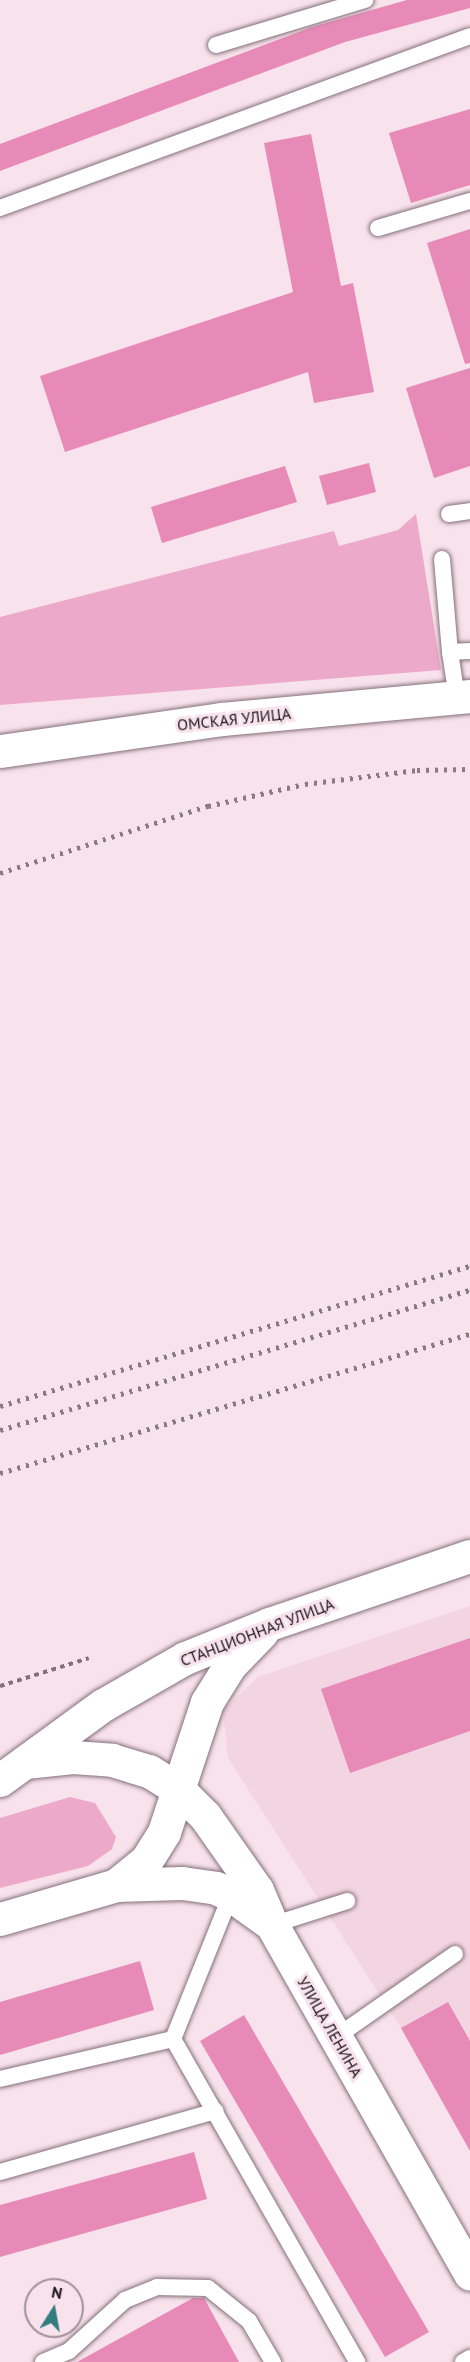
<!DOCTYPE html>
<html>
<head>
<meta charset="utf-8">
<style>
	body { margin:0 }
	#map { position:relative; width:470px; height:2362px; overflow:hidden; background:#f8e2eb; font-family:"PT Sans",sans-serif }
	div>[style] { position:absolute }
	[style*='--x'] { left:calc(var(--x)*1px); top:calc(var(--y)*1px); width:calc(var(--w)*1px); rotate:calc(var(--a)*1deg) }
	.built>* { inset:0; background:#f3d5e2 }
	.green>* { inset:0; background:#eda9c9 }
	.building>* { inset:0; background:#e88ab8 }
	.path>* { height:4px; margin-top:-2px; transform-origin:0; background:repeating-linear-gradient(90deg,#807278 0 4.5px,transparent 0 9px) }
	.roads { filter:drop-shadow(0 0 2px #847179) drop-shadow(0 0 2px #847179) }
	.service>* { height:16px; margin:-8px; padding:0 8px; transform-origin:8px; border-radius:8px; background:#fff }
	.secondary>* { height:33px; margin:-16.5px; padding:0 16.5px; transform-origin:16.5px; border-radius:16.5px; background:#fff }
	.rail>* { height:4.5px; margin-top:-2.25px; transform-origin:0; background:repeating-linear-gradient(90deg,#8a7b81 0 3px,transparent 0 9px) }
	span { translate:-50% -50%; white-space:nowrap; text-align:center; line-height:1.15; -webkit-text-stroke:6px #f8e2eb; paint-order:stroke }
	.street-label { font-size:16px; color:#1d1518 }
	.north { position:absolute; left:24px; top:2278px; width:60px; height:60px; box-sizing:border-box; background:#f8e2eb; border:2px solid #a09097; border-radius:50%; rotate:11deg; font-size:16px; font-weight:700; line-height:24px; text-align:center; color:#1d1518 }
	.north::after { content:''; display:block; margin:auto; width:21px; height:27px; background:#337c80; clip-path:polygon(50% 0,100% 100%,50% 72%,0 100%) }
</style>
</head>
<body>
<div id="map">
	<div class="built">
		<div style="clip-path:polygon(470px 1606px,470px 2151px,401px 2028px,228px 1758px,223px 1710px,258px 1677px)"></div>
	</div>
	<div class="green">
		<div style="clip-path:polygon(416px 514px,441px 670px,0 705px,0 617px,334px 531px,339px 546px,398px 530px)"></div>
		<div style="clip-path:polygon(70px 1797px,95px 1803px,116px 1837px,112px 1849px,88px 1866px,0 1888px,0 1818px)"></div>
	</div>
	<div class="building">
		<div style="clip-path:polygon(407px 0,470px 0,470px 8px,345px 42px,0 171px,0 144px,312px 27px)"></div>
		<div style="clip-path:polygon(470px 109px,470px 185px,411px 203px,389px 133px)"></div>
		<div style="clip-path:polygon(311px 134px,341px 286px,353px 283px,374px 392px,314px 403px,308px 372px,65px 452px,40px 376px,293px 292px,264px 143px)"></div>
		<div style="clip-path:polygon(470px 229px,470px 363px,465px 364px,427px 243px)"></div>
		<div style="clip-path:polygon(470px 368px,470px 466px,434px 478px,406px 388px)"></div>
		<div style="clip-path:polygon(369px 463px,376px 492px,327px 505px,319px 476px)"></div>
		<div style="clip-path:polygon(285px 466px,297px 502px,162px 543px,151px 507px)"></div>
		<div style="clip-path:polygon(470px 1638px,470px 1731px,350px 1773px,321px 1689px)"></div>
		<div style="clip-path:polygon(140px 1961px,154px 2010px,0 2055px,0 2002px)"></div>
		<div style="clip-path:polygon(448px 2002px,470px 2041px,470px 2151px,401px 2028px)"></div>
		<div style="clip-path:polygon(244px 2015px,429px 2332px,385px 2357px,200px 2041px)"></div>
		<div style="clip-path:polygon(194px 2152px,207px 2199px,0 2257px,0 2205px)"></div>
		<div style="clip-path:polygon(193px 2298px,204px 2298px,239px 2362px,77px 2362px)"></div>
	</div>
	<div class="path">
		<div style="--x:0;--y:1686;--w:93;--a:-17.5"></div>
	</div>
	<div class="roads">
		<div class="service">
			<div style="--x:216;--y:45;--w:156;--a:-16.8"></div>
			<div style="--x:0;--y:208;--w:500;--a:-20.1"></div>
			<div style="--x:378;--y:228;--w:96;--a:-16.4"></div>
			<div style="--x:449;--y:514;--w:21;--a:-8"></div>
			<div style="--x:442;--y:559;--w:93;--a:85.1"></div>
			<div style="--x:450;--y:652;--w:20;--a:-3"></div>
			<div style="--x:450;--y:652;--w:47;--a:81.3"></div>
			<div style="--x:272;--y:1925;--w:79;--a:-17.7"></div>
			<div style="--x:336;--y:2037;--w:145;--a:-34.9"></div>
			<div style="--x:173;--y:2039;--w:155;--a:-68.1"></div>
			<div style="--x:0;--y:2079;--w:178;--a:-13"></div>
			<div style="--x:173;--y:2039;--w:372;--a:60.3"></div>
			<div style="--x:0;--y:2172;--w:224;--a:-15.8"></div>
			<div style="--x:43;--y:2362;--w:28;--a:-23"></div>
			<div style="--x:69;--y:2351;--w:76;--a:-42.3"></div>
			<div style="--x:125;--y:2300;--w:35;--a:-22"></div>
			<div style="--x:157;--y:2287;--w:51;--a:1.1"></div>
			<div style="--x:208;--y:2288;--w:53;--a:38.8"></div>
			<div style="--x:249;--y:2321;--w:48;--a:59.7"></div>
			<div style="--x:463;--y:2362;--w:8;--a:-30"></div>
		</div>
		<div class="secondary">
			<div style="--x:0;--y:751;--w:224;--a:-8.2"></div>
			<div style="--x:222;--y:719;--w:249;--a:-5.3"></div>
			<div style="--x:25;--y:1762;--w:48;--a:-5.9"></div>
			<div style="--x:73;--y:1757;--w:39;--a:4"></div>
			<div style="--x:112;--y:1760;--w:39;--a:17"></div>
			<div style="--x:149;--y:1771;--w:34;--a:32"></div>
			<div style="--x:178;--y:1789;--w:38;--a:45"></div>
			<div style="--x:205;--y:1816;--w:90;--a:54.9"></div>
			<div style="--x:257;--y:1890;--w:38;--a:67"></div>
			<div style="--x:272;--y:1925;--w:401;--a:60.4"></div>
			<div style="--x:0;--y:1780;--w:127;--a:-36.1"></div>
			<div style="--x:103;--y:1705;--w:95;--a:-29.8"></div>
			<div style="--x:185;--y:1658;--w:91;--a:-22"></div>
			<div style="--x:269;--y:1624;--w:212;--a:-18.7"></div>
			<div style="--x:116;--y:1885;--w:38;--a:-39"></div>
			<div style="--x:146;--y:1861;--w:34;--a:-58"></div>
			<div style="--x:164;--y:1832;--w:137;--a:-71.7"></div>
			<div style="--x:207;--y:1702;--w:44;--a:-58.1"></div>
			<div style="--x:230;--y:1665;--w:46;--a:-45.9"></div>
			<div style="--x:0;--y:1919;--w:121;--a:-16.3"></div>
			<div style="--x:116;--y:1885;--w:66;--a:-1.7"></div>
			<div style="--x:182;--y:1883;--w:34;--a:8"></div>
			<div style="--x:216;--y:1888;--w:17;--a:25"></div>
			<div style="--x:231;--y:1895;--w:48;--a:35.7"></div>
		</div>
	</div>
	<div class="rail">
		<div style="--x:0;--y:873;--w:219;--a:-17.9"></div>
		<div style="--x:208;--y:806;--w:99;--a:-12.8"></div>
		<div style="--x:305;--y:784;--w:113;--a:-7.1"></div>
		<div style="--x:417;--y:770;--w:53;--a:-1.1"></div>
		<div style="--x:0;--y:1406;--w:490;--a:-16.6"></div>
		<div style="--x:0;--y:1430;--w:490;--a:-16.6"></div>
		<div style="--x:0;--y:1473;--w:490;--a:-16.5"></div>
	</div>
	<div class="street-label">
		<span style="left:234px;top:719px;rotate:-6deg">ОМСКАЯ УЛИЦА</span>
		<span style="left:257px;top:1632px;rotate:-21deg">СТАНЦИОННАЯ УЛИЦА</span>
		<span style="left:330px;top:2027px;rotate:60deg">УЛИЦА ЛЕНИНА</span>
	</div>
	<div class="north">N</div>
</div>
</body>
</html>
